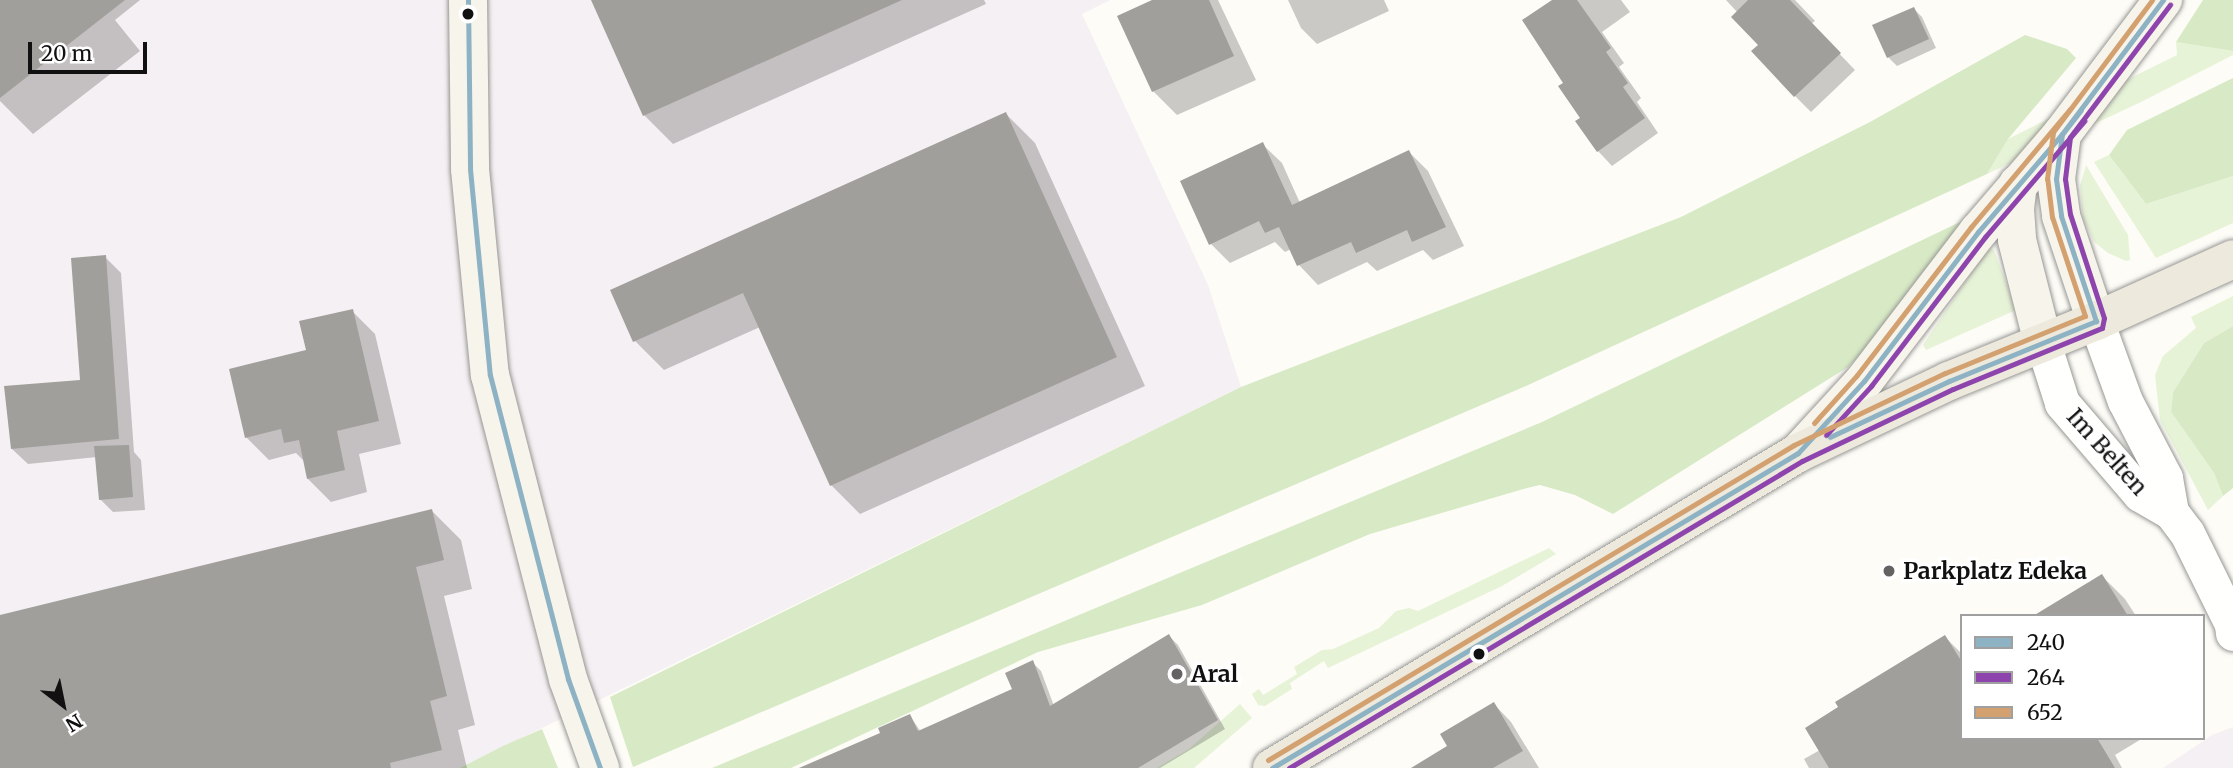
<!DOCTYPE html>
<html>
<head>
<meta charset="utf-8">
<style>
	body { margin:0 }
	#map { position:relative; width:2233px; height:768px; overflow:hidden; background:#fdfcf7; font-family:Merriweather,serif }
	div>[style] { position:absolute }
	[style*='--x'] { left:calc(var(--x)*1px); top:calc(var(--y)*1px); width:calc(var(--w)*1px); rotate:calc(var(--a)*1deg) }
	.industrial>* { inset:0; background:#f5f0f3 }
	.green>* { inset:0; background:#e7f3d7 }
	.forest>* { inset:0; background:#d8eac5 }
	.shadow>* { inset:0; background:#0003 }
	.building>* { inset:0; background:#a19f9c }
	.roads { filter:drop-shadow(0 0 2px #979795) drop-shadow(0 0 2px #979795) }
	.street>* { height:35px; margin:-17.5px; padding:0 17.5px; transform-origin:17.5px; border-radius:17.5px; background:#fffffe }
	.secondary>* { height:38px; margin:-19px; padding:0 19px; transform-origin:19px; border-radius:19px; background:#f6f4eb }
	.primary>* { height:38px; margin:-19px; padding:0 19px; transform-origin:19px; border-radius:19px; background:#ede9dc }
	.bus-1>* { height:5px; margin:-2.5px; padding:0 2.5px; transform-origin:2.5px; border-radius:2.5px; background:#8db2c3 }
	.bus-2>* { height:5px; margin:-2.5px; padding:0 2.5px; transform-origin:2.5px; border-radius:2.5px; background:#8e44ad }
	.bus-3>* { height:5px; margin:-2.5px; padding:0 2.5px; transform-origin:2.5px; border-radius:2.5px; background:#d3a170 }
	.dots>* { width:19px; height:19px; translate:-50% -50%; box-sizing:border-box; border:4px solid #fff; border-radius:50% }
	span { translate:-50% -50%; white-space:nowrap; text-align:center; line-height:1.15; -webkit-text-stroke:7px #fff; paint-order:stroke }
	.street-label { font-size:23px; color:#111 }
	.poi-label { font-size:23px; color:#111; font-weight:700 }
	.left { translate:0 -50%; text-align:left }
	.legend { position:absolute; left:1960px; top:614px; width:245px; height:126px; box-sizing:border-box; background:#fff; border:2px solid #a0a0a0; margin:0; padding:9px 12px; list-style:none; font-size:21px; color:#111 }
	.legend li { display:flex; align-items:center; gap:14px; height:35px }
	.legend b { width:35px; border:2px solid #a0a0a0 }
	.north { position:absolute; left:28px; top:670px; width:70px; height:70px; -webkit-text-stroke:5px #fff; paint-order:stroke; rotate:148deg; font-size:19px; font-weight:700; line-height:28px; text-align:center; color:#111 }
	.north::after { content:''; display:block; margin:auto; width:24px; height:32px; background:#111; clip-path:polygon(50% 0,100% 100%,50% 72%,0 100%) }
	.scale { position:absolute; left:28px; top:42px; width:119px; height:32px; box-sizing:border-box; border:4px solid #111; border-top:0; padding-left:9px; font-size:21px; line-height:24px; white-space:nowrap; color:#111; -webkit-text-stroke:5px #fff; paint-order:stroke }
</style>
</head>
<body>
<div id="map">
	<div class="industrial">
		<div style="clip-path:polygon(0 0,1110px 0,1082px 14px,1208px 285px,1241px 387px,460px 768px,0 768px)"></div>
		<div style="clip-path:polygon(2233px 727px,2233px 768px,2163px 768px,2212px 735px)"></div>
	</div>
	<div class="green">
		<div style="clip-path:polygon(2176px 42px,2233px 51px,2233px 55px,2141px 102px,1987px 174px,2008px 139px,2177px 55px)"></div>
		<div style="clip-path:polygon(2109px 155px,2146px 204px,2233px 176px,2233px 223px,2156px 258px,2094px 162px)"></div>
		<div style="clip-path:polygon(2086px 165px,2128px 235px,2130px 260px,2126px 261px,2108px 253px,2094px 242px,2083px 218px,2080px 186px)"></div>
		<div style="clip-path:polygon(1988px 248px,1994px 250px,2016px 310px,1926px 350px,1923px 345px)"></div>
		<div style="clip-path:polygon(2233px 296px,2233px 326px,2204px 343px,2173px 392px,2171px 412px,2214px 473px,2223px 496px,2208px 510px,2160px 420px,2155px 375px,2163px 356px,2196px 328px,2191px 317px)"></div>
		<div style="clip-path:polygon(1549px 548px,1556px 554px,1502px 586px,1328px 668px,1324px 661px,1290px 683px,1292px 689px,1265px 706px,1258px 705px,1252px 694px,1259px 689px,1263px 695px,1297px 674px,1294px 667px,1322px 650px,1333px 649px,1379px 628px,1396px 611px,1409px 608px,1418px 611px)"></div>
		<div style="clip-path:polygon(1240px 704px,1252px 718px,1194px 768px,1157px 768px,1189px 749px)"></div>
	</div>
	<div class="forest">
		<div style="clip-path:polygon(2203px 0,2233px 0,2233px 51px,2176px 42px)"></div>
		<div style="clip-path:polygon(2025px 35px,2067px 49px,2076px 58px,2008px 139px,1987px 174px,1526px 386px,633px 767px,610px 697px,1241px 387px,1681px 217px,1870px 122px)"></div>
		<div style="clip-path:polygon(2233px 78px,2233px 176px,2146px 204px,2109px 155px,2127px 130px)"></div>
		<div style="clip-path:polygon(1962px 221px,1899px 317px,1848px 367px,1613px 514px,1575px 495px,1540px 485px,1527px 488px,1370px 534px,1202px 605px,1038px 652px,791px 768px,712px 768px,1542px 422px)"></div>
		<div style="clip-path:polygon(2233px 326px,2233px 488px,2223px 496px,2214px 473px,2171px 412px,2173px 392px,2204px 343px)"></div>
		<div style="clip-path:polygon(542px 729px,558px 768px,460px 768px,503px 746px)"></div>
	</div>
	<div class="shadow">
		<div style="clip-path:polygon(0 0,140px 0,115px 20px,140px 51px,33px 134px,0 101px)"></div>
		<div style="clip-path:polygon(593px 0,984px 0,986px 4px,673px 144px,644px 115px)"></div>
		<div style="clip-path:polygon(1156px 0,1218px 0,1256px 80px,1177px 115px,1153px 91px)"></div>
		<div style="clip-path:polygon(1288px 0,1384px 0,1389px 11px,1317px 44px,1301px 28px)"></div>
		<div style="clip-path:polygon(1554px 0,1621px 0,1630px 12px,1602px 32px,1624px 63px,1619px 67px,1641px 98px,1637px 102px,1658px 133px,1612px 166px,1598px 151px,1565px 83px)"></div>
		<div style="clip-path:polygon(1726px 0,1795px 0,1815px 21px,1811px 24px,1855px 70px,1811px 112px,1795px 96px,1738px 13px)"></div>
		<div style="clip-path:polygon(1914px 9px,1922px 17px,1936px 48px,1897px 66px,1888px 57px)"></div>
		<div style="clip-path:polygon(1006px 114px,1035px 143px,1145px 386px,860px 514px,831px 485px,760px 327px,664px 370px,635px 341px,612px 291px)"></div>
		<div style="clip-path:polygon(1262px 144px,1282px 163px,1300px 203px,1409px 152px,1428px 171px,1464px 246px,1433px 260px,1423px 250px,1377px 271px,1367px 262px,1318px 285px,1299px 265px,1291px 249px,1285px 252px,1275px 242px,1230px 263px,1211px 244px)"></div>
		<div style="clip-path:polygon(105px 257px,121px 273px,134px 452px,141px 460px,145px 510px,113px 512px,100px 499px,97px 457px,28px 464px,12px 449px,82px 382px)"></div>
		<div style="clip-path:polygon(352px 311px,375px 334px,401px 444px,359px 454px,367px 492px,331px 502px,308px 479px,305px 462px,296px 453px,269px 460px,246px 437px,308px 352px)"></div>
		<div style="clip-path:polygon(432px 511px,461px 540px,472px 589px,444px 596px,475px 725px,458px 730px,467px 768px,0 768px,0 617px)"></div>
		<div style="clip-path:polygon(2102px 576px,2125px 599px,2136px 616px,2036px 616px)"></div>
		<div style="clip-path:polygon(1169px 636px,1178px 645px,1225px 729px,1160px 768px,922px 768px,910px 716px,921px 732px,1014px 690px,1032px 662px,1041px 671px,1054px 706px)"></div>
		<div style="clip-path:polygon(1945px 637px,1962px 654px,1962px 738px,2143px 738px,2115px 755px,2122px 768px,1809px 768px,1804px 759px,1820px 750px)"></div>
		<div style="clip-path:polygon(1494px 704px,1511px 722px,1539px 768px,1414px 768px,1449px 747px)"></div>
	</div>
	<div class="building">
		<div style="clip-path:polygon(0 0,125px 0,0 98px)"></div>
		<div style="clip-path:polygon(591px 0,902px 0,643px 116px)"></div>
		<div style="clip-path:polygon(1152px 0,1209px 0,1234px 56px,1152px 92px,1117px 16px)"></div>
		<div style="clip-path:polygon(1552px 0,1577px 0,1611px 48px,1606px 52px,1628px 83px,1623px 87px,1645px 118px,1597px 152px,1575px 121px,1580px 118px,1558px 86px,1563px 83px,1522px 20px)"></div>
		<div style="clip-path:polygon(1748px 0,1790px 0,1841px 53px,1794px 97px,1751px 51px,1758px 45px,1731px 17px)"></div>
		<div style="clip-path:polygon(1914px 7px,1929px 39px,1887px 58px,1872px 25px)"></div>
		<div style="clip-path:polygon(1006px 112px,1117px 357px,830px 486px,743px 293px,633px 342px,610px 290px)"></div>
		<div style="clip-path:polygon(1263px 142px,1292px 205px,1409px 150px,1446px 227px,1412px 242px,1407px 230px,1356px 253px,1351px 242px,1297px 266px,1279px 227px,1265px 233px,1259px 221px,1209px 245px,1180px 181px)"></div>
		<div style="clip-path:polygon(106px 255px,119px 439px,11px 449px,4px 386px,80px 380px,71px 258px)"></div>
		<div style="clip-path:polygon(353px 309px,379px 421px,337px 431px,345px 470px,307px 479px,299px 440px,284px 443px,281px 429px,245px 438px,229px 369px,306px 350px,299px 321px)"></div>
		<div style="clip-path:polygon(129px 445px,133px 497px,99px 500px,94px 446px)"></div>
		<div style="clip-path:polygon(432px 509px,444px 560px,416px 567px,447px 696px,430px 701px,442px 750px,390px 763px,391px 768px,0 768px,0 615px)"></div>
		<div style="clip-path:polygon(2102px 574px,2128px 616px,2033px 616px)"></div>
		<div style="clip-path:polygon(1169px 634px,1218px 720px,1138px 768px,799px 768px,880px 733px,878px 728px,910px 714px,918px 731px,1012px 689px,1005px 673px,1033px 660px,1050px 706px)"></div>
		<div style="clip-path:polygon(1945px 635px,1962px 662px,1962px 738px,2097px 738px,2115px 768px,1829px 768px,1805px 728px,1838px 707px,1835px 702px)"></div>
		<div style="clip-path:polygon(1494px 702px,1523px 751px,1493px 768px,1411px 768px,1447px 746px,1440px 734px)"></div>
	</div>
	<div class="roads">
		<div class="street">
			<div style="--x:2096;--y:321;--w:85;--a:70.1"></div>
			<div style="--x:2125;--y:401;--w:87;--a:62.5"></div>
			<div style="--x:2165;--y:478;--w:35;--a:80"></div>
			<div style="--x:2043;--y:343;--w:63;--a:72.4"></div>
			<div style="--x:2062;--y:403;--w:120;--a:49.4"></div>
			<div style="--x:2140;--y:494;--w:36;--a:30"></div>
			<div style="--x:2171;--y:512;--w:26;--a:53"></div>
			<div style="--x:2187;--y:533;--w:102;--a:63.7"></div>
			<div style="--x:2232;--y:624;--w:9;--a:84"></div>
		</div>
		<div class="secondary">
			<div style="--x:468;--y:0;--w:169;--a:89.3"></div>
			<div style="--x:470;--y:169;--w:207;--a:84.5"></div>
			<div style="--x:490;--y:375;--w:314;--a:75.6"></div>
			<div style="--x:568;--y:679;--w:95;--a:70.2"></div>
			<div style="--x:2062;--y:134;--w:45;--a:97.6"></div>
			<div style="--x:2056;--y:179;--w:37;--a:82"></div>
			<div style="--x:2061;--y:216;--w:111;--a:71.6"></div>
			<div style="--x:2018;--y:184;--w:25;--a:97"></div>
			<div style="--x:2015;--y:209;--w:31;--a:86"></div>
			<div style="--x:2017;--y:240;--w:106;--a:75.8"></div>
			<div style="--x:1798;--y:453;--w:98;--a:-47.5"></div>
			<div style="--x:1864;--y:381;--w:188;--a:-52.6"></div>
			<div style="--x:1978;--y:232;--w:129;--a:-49.4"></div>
			<div style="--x:2062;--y:134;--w:168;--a:-53"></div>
		</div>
		<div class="primary">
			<div style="--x:1272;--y:768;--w:613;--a:-30.92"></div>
			<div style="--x:1798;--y:453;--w:167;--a:-25.5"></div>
			<div style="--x:1949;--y:381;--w:159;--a:-22.2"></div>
			<div style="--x:2096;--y:321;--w:150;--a:-24.3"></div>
		</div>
	</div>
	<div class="bus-1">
		<div style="--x:468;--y:0;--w:169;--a:89.3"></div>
		<div style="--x:470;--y:169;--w:207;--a:84.5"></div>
		<div style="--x:490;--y:375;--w:314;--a:75.6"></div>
		<div style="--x:568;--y:679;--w:95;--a:70.2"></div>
		<div style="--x:2081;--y:110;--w:31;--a:128"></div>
		<div style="--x:2062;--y:134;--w:45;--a:97.6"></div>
		<div style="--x:2056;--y:179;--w:37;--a:82"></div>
		<div style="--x:2061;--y:216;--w:111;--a:71.6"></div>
		<div style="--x:1830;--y:437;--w:132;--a:-25.2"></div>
		<div style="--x:1949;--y:381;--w:159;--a:-22.2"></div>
		<div style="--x:1272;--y:768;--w:613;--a:-30.92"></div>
		<div style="--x:1798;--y:453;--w:98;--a:-47.5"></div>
		<div style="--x:1864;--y:381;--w:188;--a:-52.6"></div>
		<div style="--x:1978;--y:232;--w:129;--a:-49.4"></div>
		<div style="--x:2062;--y:134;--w:168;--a:-53"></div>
	</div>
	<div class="bus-2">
		<div style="--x:1826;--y:435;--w:67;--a:-47.4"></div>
		<div style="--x:1871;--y:386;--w:188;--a:-52.6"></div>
		<div style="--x:1985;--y:237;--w:153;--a:-49.5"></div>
		<div style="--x:1289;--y:768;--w:598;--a:-30.9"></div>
		<div style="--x:1802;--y:461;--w:167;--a:-25.5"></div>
		<div style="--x:1953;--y:389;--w:161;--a:-22.3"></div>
		<div style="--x:2102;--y:328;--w:10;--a:-79"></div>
		<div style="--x:2104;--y:318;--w:109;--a:-108.1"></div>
		<div style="--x:2070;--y:214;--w:35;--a:-98"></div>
		<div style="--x:2065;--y:179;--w:42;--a:-83.2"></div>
		<div style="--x:2070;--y:137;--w:166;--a:-52.9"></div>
	</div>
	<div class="bus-3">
		<div style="--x:1814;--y:423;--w:64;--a:-48.1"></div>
		<div style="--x:1857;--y:375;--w:187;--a:-52.4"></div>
		<div style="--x:1971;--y:227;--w:154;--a:-50"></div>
		<div style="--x:1268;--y:760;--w:613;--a:-30.92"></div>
		<div style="--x:1794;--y:445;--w:167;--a:-25.5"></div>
		<div style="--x:1945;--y:373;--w:151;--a:-22.2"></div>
		<div style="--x:2085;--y:316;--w:104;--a:-108.4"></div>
		<div style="--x:2052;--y:217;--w:38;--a:-97"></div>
		<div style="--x:2047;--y:179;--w:47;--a:-82.7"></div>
		<div style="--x:2053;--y:132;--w:165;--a:-53.1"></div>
	</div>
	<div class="dots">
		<div style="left:468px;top:14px;background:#111"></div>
		<div style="left:1889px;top:571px;background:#646362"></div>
		<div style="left:1479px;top:654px;background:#111"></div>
		<div style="left:1177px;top:674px;background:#646362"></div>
	</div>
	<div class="street-label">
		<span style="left:2107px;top:452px;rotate:48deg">Im Belten</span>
	</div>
	<div class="poi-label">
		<span class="left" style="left:1903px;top:571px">Parkplatz Edeka</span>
		<span class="left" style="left:1191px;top:674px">Aral</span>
	</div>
	<ul class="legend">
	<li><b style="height:9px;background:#8db2c3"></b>240</li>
	<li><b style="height:9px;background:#8e44ad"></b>264</li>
	<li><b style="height:9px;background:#d3a170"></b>652</li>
	</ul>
	<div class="north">N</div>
	<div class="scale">20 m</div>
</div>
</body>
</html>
